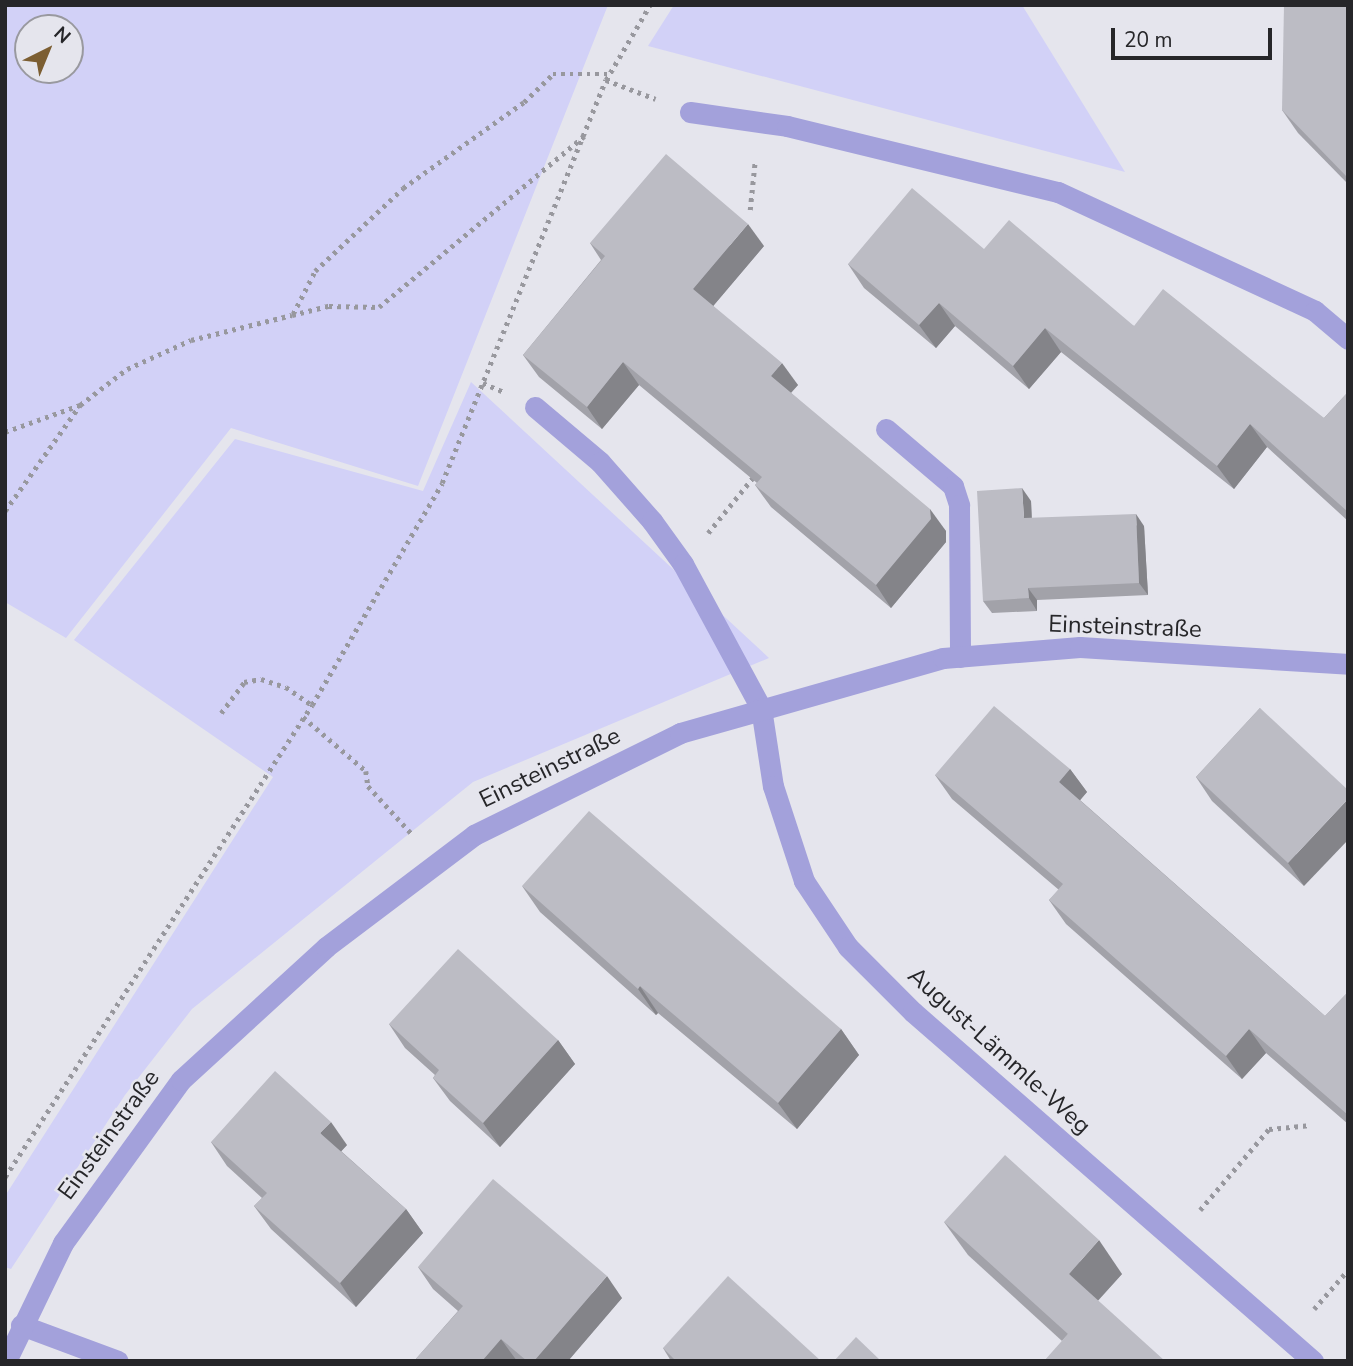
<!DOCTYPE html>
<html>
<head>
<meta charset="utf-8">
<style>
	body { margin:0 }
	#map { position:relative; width:1353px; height:1366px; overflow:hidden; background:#e5e5ed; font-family:"Nunito Sans",sans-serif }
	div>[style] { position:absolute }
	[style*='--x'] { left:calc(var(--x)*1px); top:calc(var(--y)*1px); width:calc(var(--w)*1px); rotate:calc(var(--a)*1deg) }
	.green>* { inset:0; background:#d2d1f7 }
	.path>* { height:4.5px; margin-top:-2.25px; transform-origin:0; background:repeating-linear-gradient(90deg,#98989e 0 3.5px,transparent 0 8.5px) }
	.lane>* { height:21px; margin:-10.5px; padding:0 10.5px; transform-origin:10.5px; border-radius:10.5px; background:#a3a1db }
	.street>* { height:21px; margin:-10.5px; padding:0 10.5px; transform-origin:10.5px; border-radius:10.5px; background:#a3a1db }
	.wall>* { inset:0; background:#a2a2a9 }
	.shaded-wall>* { inset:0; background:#848489 }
	.building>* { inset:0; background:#bcbcc4 }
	span { translate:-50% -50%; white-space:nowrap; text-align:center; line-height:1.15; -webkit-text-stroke:5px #e5e5ed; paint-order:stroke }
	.street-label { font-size:24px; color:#262629 }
	.frame { position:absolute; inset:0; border:7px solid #262629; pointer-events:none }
	.north { position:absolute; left:14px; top:14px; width:70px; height:70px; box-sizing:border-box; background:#e5e5ed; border:2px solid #99999f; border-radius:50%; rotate:43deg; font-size:19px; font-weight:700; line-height:28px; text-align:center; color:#262629 }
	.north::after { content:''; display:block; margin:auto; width:24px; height:32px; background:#7c5e32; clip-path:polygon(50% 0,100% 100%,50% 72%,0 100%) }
	.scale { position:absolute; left:1111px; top:28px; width:161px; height:32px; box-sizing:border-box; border:4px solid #262629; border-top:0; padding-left:9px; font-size:21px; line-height:24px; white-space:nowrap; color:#262629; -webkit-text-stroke:5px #e5e5ed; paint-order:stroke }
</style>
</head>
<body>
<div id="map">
	<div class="green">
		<div style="clip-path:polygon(evenodd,5px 5px,608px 5px,418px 486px,231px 428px,66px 638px,5px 602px,5px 5px,28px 28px,70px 28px,70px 70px,28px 70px,28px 28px)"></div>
		<div style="clip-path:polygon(674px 5px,1022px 5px,1125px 172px,648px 46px)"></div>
		<div style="clip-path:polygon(471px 382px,769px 658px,473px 782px,192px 1009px,125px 1095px,11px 1269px,5px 1267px,5px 1196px,273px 777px,74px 640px,235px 439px,423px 491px)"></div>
	</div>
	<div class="path">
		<div style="--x:606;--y:80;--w:53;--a:20.8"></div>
		<div style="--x:750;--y:210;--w:49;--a:-84.2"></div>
		<div style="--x:293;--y:314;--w:48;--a:-62.9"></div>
		<div style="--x:315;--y:271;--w:121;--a:-43.3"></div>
		<div style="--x:403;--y:188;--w:148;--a:-35.4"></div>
		<div style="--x:524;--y:102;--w:40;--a:-44"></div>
		<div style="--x:553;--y:74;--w:56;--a:0"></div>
		<div style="--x:483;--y:383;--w:21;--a:23"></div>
		<div style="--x:5;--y:432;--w:80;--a:-19.8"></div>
		<div style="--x:5;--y:511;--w:130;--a:-54.7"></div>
		<div style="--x:80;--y:405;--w:59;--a:-37.5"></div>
		<div style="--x:127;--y:369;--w:70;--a:-24.4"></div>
		<div style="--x:191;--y:340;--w:104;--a:-13.9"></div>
		<div style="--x:292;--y:315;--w:38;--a:-14"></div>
		<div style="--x:329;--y:306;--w:50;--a:1.1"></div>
		<div style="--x:379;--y:307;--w:267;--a:-39.8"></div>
		<div style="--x:708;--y:533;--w:75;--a:-51"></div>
		<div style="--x:221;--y:713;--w:39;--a:-53"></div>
		<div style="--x:244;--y:682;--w:17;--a:-10"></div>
		<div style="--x:261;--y:679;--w:26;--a:18"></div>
		<div style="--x:286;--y:687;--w:32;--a:35"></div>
		<div style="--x:303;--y:717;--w:83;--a:40.6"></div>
		<div style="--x:366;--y:771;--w:15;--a:82"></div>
		<div style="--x:368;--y:786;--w:65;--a:47.5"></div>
		<div style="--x:5;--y:1177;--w:563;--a:-56.96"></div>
		<div style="--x:312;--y:705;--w:257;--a:-59.6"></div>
		<div style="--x:442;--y:483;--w:435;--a:-67.9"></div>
		<div style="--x:606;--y:80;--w:87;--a:-59.6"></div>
		<div style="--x:1200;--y:1210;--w:106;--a:-49.6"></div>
		<div style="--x:1269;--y:1129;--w:42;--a:-5.4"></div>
		<div style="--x:1314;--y:1309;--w:52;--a:-48.9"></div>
	</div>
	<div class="lane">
		<div style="--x:690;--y:112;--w:98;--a:8.2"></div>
		<div style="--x:787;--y:126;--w:279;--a:13.7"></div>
		<div style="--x:1058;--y:192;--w:283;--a:24.8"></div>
		<div style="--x:1315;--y:311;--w:43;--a:40.3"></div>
		<div style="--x:535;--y:407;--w:85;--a:40.2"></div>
		<div style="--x:600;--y:462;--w:79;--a:48.6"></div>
		<div style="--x:652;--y:521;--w:53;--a:54.2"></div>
		<div style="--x:683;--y:564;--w:164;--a:61.6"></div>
		<div style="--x:886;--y:429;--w:88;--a:40.4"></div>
		<div style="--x:953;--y:486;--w:20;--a:72"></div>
		<div style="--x:959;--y:505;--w:152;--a:89.6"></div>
	</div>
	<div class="street">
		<div style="--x:761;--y:708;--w:79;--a:81.3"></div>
		<div style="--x:773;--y:786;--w:100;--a:71.9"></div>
		<div style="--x:804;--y:881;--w:79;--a:56.3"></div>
		<div style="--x:848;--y:947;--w:92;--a:45"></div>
		<div style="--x:913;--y:1012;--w:531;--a:41.1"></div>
		<div style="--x:21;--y:1325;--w:103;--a:20.4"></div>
		<div style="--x:6;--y:1361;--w:131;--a:-64.2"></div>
		<div style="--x:63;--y:1243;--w:201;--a:-54.1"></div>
		<div style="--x:181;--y:1080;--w:197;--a:-42.5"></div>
		<div style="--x:326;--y:947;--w:186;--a:-37.1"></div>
		<div style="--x:474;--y:835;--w:230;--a:-26.3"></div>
		<div style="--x:680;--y:733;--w:273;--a:-15.9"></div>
		<div style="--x:943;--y:658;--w:137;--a:-4.6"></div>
		<div style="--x:1080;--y:647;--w:269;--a:3.6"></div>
	</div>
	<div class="wall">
		<div style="clip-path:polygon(1348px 5px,1348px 184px,1298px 133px,1282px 110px)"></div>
		<div style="clip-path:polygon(590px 243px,764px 246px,713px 306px,798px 385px,791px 393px,946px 531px,946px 542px,891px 608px,771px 507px,755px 485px,757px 483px,639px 385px,602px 429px,539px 377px,523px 355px,601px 260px)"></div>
		<div style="clip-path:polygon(984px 249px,1134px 326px,1324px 418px,1348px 392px,1348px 521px,1267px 447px,1234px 489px,1061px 352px,1029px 389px,955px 326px,936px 348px,864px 288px,848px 264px)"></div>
		<div style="clip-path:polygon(1031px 501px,1032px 518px,1144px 526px,1148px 595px,1037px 600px,1037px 611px,992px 613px,983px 601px)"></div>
		<div style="clip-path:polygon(1260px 708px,1304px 886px,1212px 801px,1196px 777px)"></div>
		<div style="clip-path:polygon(1070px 769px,1087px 792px,1080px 800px,1325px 1016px,1348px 992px,1348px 1124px,1266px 1053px,1242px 1079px,1066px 924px,1049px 900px,1059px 890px,952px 799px,935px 775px)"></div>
		<div style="clip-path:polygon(522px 886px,841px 1029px,859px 1055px,797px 1129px,658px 1013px,656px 1015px,540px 912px)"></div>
		<div style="clip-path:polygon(389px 1024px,558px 1040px,575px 1064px,500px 1147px,450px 1101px,433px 1078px,435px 1075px,405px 1048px)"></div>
		<div style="clip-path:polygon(211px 1142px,347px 1145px,341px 1151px,406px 1209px,423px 1233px,356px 1307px,271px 1229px,254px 1206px,262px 1198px,227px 1166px)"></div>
		<div style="clip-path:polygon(944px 1222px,1122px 1274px,1062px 1341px,968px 1255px)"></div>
		<div style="clip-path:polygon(418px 1267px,622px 1298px,568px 1361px,414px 1361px,458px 1311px,433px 1289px)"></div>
		<div style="clip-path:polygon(663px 1348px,821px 1361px,671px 1361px)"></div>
	</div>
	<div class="shaded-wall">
		<div style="clip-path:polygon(748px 224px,764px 246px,709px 311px,693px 289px)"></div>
		<div style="clip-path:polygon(939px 303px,955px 326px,936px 348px,919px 325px)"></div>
		<div style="clip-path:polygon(1045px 328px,1061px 352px,1029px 389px,1013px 366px)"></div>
		<div style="clip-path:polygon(623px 362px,639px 385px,602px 429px,587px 407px)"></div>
		<div style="clip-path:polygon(782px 363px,798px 385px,786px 398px,771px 376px)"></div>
		<div style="clip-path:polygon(1250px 424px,1267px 447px,1234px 489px,1217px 466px)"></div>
		<div style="clip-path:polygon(1022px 488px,1031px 501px,1032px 530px,1024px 518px)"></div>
		<div style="clip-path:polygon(930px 509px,946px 531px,946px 542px,891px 608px,876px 585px)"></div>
		<div style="clip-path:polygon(1136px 514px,1144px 526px,1148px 595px,1139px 583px)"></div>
		<div style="clip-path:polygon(1028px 588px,1037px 600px,1037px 611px,1029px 598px)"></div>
		<div style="clip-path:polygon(1070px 769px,1087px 792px,1076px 805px,1059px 782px)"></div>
		<div style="clip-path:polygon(1348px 799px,1348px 840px,1304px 886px,1288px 863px)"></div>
		<div style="clip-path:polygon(640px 986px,658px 1013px,656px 1015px,638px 989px)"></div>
		<div style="clip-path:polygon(841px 1029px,859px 1055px,797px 1129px,778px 1103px)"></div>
		<div style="clip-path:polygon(1249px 1029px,1266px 1053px,1242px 1079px,1226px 1056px)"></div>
		<div style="clip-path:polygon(558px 1040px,575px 1064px,500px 1147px,483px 1123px)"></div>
		<div style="clip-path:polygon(331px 1122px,347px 1145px,337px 1156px,320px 1133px)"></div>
		<div style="clip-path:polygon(406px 1209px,423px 1233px,356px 1307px,340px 1283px)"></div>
		<div style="clip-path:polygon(1099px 1240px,1122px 1274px,1092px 1307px,1069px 1274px)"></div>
		<div style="clip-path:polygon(607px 1276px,622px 1298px,568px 1361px,534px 1361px)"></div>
		<div style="clip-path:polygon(501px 1339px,517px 1361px,482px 1361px)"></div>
	</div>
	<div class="building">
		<div style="clip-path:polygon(1284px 5px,1348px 5px,1348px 178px,1282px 110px)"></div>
		<div style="clip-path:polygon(666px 154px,748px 224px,693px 289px,782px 363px,771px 376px,930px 509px,931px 519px,876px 585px,755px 485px,762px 477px,623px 362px,587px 407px,523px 355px,605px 256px,590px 243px)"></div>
		<div style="clip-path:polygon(912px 188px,984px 249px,1009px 220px,1134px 326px,1163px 289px,1324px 418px,1348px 392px,1348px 512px,1250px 424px,1217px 466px,1045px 328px,1013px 366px,939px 303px,919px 325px,848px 264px)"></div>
		<div style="clip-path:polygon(1022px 488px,1024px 518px,1136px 514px,1139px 583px,1028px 588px,1029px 598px,983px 601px,977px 491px)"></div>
		<div style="clip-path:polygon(994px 706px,1070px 769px,1059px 782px,1325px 1016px,1348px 992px,1348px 1115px,1249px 1029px,1226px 1056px,1049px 900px,1063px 884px,935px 775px)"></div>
		<div style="clip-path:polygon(1260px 708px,1348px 790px,1348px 799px,1288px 863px,1196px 777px)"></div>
		<div style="clip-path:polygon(589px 811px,841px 1029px,778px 1103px,640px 986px,638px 989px,522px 886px)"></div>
		<div style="clip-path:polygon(458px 949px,558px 1040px,483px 1123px,433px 1078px,439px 1070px,389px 1024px)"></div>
		<div style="clip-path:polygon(275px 1071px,331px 1122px,320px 1133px,406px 1209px,340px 1283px,254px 1206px,267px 1193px,211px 1142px)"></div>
		<div style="clip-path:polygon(1005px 1155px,1099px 1240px,1069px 1274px,1165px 1361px,1044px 1361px,1068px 1334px,944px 1222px)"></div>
		<div style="clip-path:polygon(493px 1179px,607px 1276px,534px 1361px,527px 1361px,501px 1339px,482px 1361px,414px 1361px,463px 1306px,418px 1267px)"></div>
		<div style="clip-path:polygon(728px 1276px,821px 1361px,676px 1361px,663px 1348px)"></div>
		<div style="clip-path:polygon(856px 1337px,881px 1361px,834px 1361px)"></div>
	</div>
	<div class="street-label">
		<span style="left:1125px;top:627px;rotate:2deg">Einsteinstraße</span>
		<span style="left:550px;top:768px;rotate:-26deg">Einsteinstraße</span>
		<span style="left:999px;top:1051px;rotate:42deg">August-Lämmle-Weg</span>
		<span style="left:109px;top:1135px;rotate:-54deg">Einsteinstraße</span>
	</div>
	<div class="frame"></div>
	<div class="north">N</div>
	<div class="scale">20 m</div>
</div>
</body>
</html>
